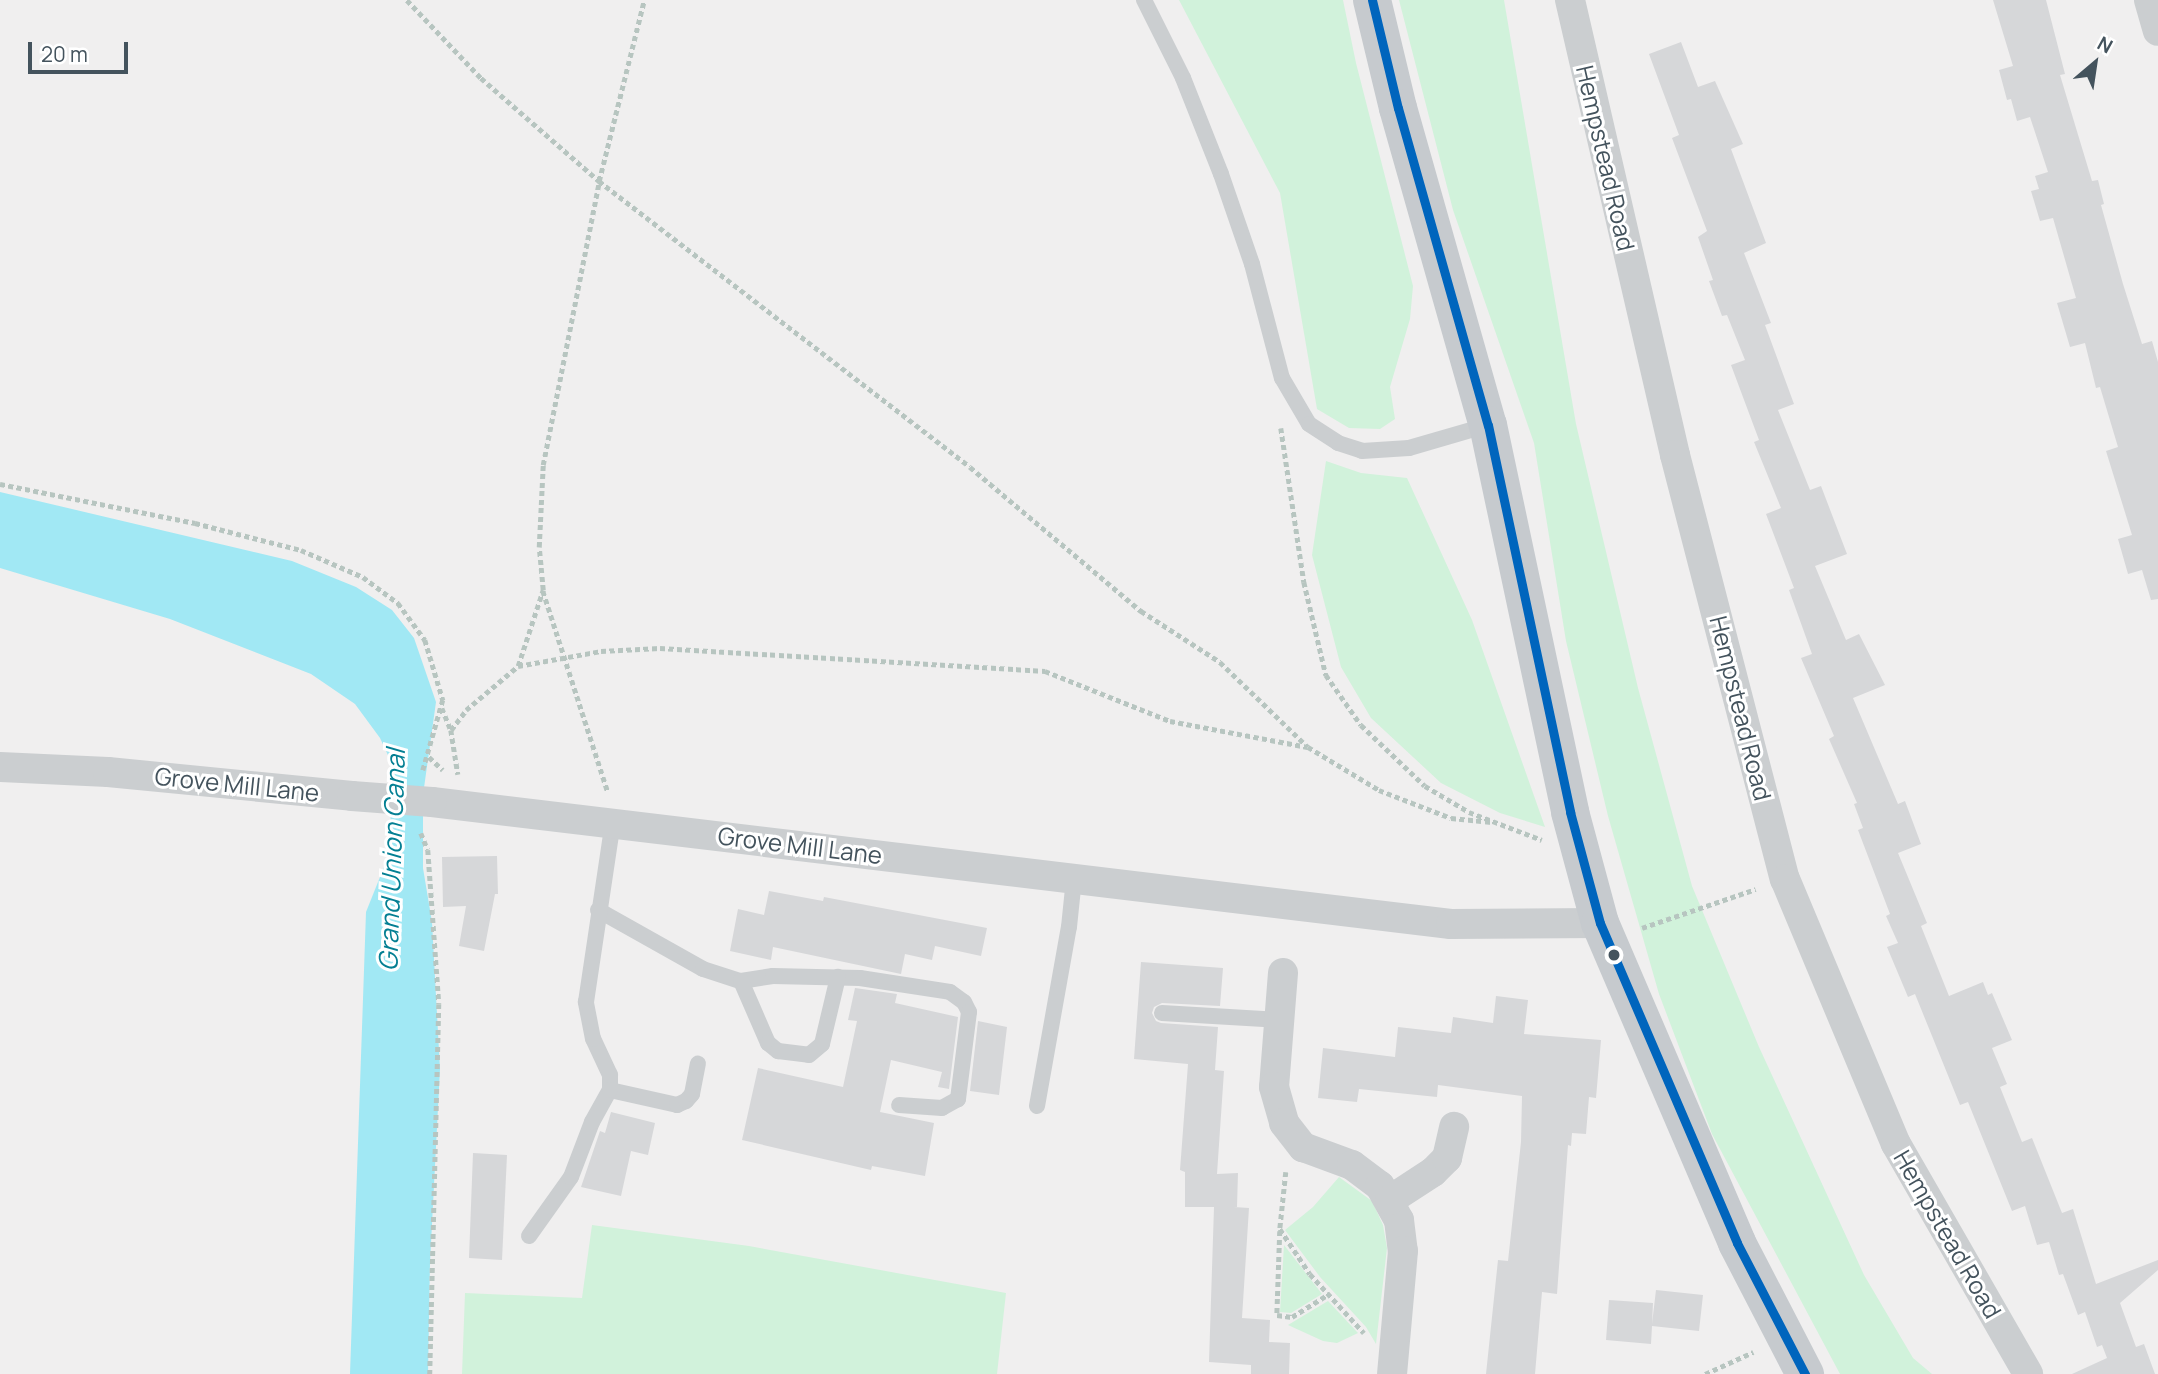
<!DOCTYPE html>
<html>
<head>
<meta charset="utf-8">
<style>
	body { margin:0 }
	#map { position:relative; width:2158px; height:1374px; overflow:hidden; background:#f0efef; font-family:Manrope,sans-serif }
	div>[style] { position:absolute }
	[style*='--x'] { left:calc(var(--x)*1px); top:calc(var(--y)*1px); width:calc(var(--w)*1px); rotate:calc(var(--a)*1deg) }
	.green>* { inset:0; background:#d1f2db }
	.water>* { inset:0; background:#a1e8f4 }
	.building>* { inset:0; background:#d6d7d9 }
	.path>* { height:4.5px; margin-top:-2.25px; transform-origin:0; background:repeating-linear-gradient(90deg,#b7c5c0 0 5px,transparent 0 8.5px) }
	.lane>* { height:16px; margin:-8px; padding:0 8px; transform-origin:8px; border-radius:8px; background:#cbced0 }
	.street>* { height:30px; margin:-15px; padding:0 15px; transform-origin:15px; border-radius:15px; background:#cbced0 }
	.primary>* { height:38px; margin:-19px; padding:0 19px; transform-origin:19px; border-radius:19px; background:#c6cace }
	.street-bridge>* { height:30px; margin:-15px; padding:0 15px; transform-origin:15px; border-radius:15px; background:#cbced0 }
	.bus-1>* { height:9px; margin:-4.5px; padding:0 4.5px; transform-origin:4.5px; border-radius:4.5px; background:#0065bd }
	.dots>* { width:19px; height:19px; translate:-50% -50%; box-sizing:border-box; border:4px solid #fff; border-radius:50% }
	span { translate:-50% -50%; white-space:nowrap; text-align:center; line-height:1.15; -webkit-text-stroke:6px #fff; paint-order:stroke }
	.street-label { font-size:24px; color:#44535d }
	.water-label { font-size:26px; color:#037f93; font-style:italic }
	.north { position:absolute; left:2060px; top:28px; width:70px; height:70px; -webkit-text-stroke:5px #fff; paint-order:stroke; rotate:29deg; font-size:19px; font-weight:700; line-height:28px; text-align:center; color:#44535d }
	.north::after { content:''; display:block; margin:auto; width:24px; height:32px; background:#44535d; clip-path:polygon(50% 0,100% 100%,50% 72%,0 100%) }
	.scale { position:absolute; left:28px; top:42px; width:100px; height:32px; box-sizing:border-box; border:4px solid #44535d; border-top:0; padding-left:9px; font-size:21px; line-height:24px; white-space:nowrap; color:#44535d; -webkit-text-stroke:5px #fff; paint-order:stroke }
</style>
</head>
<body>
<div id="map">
	<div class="green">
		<div style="clip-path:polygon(1179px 0,1343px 0,1356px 63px,1413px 286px,1410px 319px,1390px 387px,1395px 419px,1380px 429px,1349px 428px,1317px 409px,1280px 193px)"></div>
		<div style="clip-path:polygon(1399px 0,1504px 0,1576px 424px,1638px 688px,1692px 886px,1759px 1047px,1864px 1275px,1913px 1358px,1932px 1374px,1840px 1374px,1712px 1134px,1659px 994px,1608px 816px,1566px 641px,1534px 443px,1453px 210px)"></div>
		<div style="clip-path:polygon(1326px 461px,1361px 473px,1407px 478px,1472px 620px,1545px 827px,1500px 813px,1441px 783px,1371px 718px,1341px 667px,1312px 555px)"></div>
		<div style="clip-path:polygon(1339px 1177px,1372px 1201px,1383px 1225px,1387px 1248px,1376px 1344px,1366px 1327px,1320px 1277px,1285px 1230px,1313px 1207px)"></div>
		<div style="clip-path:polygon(592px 1225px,749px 1246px,1006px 1293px,997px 1374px,462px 1374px,465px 1293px,582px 1298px)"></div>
		<div style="clip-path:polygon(1284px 1245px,1322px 1294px,1291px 1313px,1280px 1312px)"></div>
		<div style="clip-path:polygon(1328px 1301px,1358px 1333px,1337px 1343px,1323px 1341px,1288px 1325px)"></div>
	</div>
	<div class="water">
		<div style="clip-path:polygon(0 492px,292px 561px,356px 587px,392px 610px,414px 638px,436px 702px,423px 795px,423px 868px,432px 922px,440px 1069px,430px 1263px,428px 1374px,350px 1374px,366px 912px,388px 857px,394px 768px,380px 738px,355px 704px,311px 674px,170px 619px,0 568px)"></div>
	</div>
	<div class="building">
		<div style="clip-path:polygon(1993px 0,2046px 0,2065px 74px,2060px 75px,2092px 181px,2098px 180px,2104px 204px,2101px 205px,2123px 284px,2142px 344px,2152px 341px,2158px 362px,2158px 599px,2151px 600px,2142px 570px,2128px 574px,2118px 539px,2132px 535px,2106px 451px,2118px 447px,2100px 387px,2096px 388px,2085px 343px,2070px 347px,2057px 303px,2076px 298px,2053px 218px,2040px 221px,2031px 191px,2039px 189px,2035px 176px,2048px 172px,2030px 117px,2017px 121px,2011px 99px,2007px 100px,1999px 70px,2013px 66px)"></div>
		<div style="clip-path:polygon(1681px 42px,1698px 87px,1715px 81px,1743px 144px,1731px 149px,1766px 243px,1744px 253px,1771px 323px,1765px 325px,1794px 404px,1778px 410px,1810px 490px,1821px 486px,1847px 554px,1815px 566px,1846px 640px,1859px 634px,1885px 685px,1853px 698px,1898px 804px,1905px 801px,1921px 844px,1898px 853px,1927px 923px,1921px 926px,1949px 996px,1983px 982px,1988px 995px,1992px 993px,2012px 1040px,1992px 1048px,2007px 1084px,2000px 1087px,2022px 1142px,2032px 1138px,2062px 1213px,2073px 1209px,2096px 1284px,2158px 1260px,2158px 1270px,2120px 1303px,2136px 1347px,2144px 1344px,2155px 1374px,2072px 1374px,2107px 1358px,2102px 1345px,2097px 1347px,2085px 1312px,2078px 1315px,2063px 1274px,2059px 1275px,2049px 1242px,2037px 1245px,2025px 1206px,2012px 1211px,1968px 1102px,1960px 1105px,1915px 994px,1908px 997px,1887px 947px,1898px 943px,1886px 916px,1890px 914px,1858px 830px,1863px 828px,1854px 804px,1857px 803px,1829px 739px,1834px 736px,1801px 658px,1812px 654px,1789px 590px,1794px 588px,1766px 514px,1781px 508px,1754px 442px,1759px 440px,1731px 365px,1745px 360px,1727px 315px,1722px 316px,1709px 281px,1713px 280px,1698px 237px,1707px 231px,1672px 138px,1679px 135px,1649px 54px)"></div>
		<div style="clip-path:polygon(497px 856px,498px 894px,495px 894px,484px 951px,459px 946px,466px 906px,443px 907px,442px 857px)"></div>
		<div style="clip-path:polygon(769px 891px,823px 901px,824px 897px,987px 928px,981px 956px,935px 946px,932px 960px,905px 954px,901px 974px,773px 947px,771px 960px,730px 951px,738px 909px,764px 915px)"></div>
		<div style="clip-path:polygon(1141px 962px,1223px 968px,1220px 1006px,1162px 1003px,1154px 1007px,1152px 1013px,1156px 1021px,1161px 1023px,1218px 1027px,1215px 1070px,1224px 1071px,1217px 1174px,1238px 1173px,1237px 1207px,1234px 1207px,1249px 1208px,1242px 1318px,1270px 1320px,1269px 1342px,1290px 1343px,1289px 1374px,1251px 1374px,1251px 1365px,1209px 1362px,1214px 1207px,1185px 1207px,1185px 1172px,1180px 1170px,1188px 1064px,1134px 1059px)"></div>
		<div style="clip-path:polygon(855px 988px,897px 994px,895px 1003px,958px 1017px,949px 1089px,938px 1087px,942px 1072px,891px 1060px,880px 1112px,934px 1123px,925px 1176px,872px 1166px,871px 1170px,742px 1140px,758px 1068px,843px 1087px,857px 1021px,848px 1020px)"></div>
		<div style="clip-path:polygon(1496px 996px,1528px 1000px,1524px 1034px,1601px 1040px,1596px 1098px,1589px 1097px,1586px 1134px,1572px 1133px,1571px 1146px,1568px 1145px,1557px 1294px,1542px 1292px,1535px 1374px,1486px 1374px,1498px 1260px,1508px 1261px,1521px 1142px,1522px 1096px,1438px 1085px,1437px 1097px,1359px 1089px,1357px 1102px,1318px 1098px,1323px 1048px,1395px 1057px,1398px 1027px,1451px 1033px,1453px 1017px,1493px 1023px)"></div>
		<div style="clip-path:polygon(978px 1021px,1007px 1027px,999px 1095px,970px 1091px)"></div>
		<div style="clip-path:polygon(611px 1112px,655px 1123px,648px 1155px,631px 1151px,621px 1196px,581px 1187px,600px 1131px,605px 1133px)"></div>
		<div style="clip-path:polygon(473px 1153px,507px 1155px,502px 1260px,469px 1258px)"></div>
		<div style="clip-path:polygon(1656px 1290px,1703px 1295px,1699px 1331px,1652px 1326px,1651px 1344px,1606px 1340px,1609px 1300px,1653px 1303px,1652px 1324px)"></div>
	</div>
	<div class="path">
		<div style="--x:407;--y:0;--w:108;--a:46.5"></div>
		<div style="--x:481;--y:78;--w:157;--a:41.1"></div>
		<div style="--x:599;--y:181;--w:468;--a:37.6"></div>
		<div style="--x:970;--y:467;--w:224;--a:40.1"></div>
		<div style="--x:1141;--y:611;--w:94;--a:32.8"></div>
		<div style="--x:1220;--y:662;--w:122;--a:44"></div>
		<div style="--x:1308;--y:747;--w:83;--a:31.2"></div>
		<div style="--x:1379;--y:790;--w:77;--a:21.3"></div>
		<div style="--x:1451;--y:818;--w:41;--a:5.6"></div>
		<div style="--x:1281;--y:428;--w:156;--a:81.5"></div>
		<div style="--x:1304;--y:582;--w:96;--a:76.7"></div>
		<div style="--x:1326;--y:675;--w:61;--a:55"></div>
		<div style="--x:1361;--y:725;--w:88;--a:43.6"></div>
		<div style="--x:1425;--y:786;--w:51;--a:30.6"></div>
		<div style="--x:1469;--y:812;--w:78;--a:21"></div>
		<div style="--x:0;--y:484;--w:199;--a:11.3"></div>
		<div style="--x:195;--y:523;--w:109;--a:14.3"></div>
		<div style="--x:301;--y:550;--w:68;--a:23.5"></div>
		<div style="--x:363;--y:577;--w:44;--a:36.6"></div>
		<div style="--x:398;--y:603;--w:46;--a:53.9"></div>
		<div style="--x:425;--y:640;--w:63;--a:73.3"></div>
		<div style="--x:443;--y:700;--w:73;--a:105.9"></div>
		<div style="--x:543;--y:591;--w:211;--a:72.1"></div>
		<div style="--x:518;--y:666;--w:84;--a:-10.2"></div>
		<div style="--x:601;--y:651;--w:59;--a:-2.9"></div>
		<div style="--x:660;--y:648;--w:386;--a:3.4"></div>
		<div style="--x:1045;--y:671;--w:135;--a:21.8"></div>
		<div style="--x:1170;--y:721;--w:140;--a:10.7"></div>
		<div style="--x:442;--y:708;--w:24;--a:68"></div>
		<div style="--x:451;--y:730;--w:45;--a:81"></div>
		<div style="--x:451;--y:730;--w:25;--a:-53"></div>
		<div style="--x:466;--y:710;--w:68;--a:-40.2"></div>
		<div style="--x:518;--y:666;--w:80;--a:-71.8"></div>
		<div style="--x:543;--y:590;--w:43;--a:-95.3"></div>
		<div style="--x:539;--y:547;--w:82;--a:-87.2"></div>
		<div style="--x:543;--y:465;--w:289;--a:-78.8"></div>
		<div style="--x:599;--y:181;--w:187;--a:-76"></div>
		<div style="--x:429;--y:757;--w:19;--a:43"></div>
		<div style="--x:421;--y:833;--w:18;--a:68"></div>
		<div style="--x:428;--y:850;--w:154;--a:85.9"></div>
		<div style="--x:439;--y:1004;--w:370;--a:91.4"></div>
		<div style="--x:1642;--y:928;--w:120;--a:-18.9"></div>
		<div style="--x:1286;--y:1172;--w:57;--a:96"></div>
		<div style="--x:1280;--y:1229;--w:54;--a:56.3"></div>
		<div style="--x:1310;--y:1274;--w:80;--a:47.5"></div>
		<div style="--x:1280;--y:1231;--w:84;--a:92"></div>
		<div style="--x:1277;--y:1315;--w:15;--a:8"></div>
		<div style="--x:1292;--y:1317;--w:44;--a:-31.9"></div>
		<div style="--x:1705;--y:1374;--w:53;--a:-24.6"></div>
	</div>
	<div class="lane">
		<div style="--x:1144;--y:0;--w:87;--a:63.4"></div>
		<div style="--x:1183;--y:78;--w:103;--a:68.4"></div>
		<div style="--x:1221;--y:174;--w:95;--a:71"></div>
		<div style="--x:1252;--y:264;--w:118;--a:75.3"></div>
		<div style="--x:1282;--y:378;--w:53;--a:59.6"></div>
		<div style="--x:1309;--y:424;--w:35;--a:33"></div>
		<div style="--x:1338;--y:443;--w:25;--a:18"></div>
		<div style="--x:1362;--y:451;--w:47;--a:-3.7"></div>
		<div style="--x:1409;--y:448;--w:82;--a:-16.2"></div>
		<div style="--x:598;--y:910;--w:120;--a:29.3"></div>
		<div style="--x:703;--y:969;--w:40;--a:18"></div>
		<div style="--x:741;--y:981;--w:32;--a:-9"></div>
		<div style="--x:773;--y:976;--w:87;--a:1.3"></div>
		<div style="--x:860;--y:978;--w:91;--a:8.8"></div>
		<div style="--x:950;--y:992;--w:17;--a:36"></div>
		<div style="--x:964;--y:1002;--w:11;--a:63"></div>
		<div style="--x:969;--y:1012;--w:88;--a:97.2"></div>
		<div style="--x:958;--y:1099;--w:18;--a:151"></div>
		<div style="--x:942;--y:1108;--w:43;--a:-176"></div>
		<div style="--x:741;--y:981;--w:68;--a:66.5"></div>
		<div style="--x:768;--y:1043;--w:13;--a:39"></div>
		<div style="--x:778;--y:1051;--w:31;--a:7"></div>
		<div style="--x:809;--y:1055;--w:17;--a:-40"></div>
		<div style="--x:822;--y:1044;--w:69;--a:-76.6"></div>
		<div style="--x:1162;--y:1013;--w:118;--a:3.4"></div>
		<div style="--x:610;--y:1090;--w:69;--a:12.6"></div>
		<div style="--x:677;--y:1105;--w:10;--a:-24"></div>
		<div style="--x:686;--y:1101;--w:9;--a:-49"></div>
		<div style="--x:692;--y:1094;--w:31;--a:-79"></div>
		<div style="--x:1037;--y:1106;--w:182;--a:-79.9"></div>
		<div style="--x:1069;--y:927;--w:48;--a:-84.1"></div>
		<div style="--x:529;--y:1236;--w:72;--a:-54.6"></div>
		<div style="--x:571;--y:1177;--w:59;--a:-69.1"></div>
		<div style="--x:592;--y:1122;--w:37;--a:-61"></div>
		<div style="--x:610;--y:1090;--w:15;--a:-90"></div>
		<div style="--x:610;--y:1075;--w:40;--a:-115"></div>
		<div style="--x:593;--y:1039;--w:38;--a:-101"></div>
		<div style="--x:586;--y:1002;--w:183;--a:-81.5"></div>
	</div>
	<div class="street">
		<div style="--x:1570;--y:0;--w:467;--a:77"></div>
		<div style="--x:1675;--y:455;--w:438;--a:75.5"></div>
		<div style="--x:1785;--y:879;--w:287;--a:67.3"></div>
		<div style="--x:1896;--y:1144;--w:265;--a:60.1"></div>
		<div style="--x:2149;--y:0;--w:32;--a:74"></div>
		<div style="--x:0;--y:767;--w:108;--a:2.7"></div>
		<div style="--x:108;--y:772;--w:245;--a:5.6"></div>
		<div style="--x:432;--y:802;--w:1026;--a:6.83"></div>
		<div style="--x:1451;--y:924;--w:149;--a:-0.4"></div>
		<div style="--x:1283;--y:973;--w:114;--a:94.5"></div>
		<div style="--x:1274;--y:1087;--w:37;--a:74"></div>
		<div style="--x:1284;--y:1123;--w:31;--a:52"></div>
		<div style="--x:1303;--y:1147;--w:52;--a:20.2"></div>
		<div style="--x:1352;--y:1165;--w:35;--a:37"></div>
		<div style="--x:1380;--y:1186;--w:39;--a:61"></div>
		<div style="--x:1399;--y:1220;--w:31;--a:83"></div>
		<div style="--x:1403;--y:1251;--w:123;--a:95.1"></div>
		<div style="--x:1390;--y:1200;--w:51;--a:-33.1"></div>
		<div style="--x:1433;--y:1172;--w:20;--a:-45"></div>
		<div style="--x:1447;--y:1158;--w:32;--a:-77"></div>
	</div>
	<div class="primary">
		<div style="--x:1372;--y:0;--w:111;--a:76.5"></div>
		<div style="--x:1398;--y:108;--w:330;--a:74.2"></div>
		<div style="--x:1488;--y:425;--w:396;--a:78"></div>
		<div style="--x:1570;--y:812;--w:115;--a:74.9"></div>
		<div style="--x:1600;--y:923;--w:348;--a:66.8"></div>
		<div style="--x:1737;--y:1243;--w:148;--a:62.6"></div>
	</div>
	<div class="street-bridge">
		<div style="--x:352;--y:796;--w:80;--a:4.3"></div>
	</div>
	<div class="bus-1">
		<div style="--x:1372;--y:0;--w:111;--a:76.5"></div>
		<div style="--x:1398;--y:108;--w:330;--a:74.2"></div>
		<div style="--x:1488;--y:425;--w:396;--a:78"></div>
		<div style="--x:1570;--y:812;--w:115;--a:74.9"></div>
		<div style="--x:1600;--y:923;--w:348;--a:66.8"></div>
		<div style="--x:1737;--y:1243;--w:148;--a:62.6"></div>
	</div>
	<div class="dots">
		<div style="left:1614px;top:955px;background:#44535d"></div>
	</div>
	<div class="street-label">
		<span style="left:1606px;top:158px;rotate:77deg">Hempstead Road</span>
		<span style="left:1741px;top:708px;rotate:76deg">Hempstead Road</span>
		<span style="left:237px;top:784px;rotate:6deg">Grove Mill Lane</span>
		<span style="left:800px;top:845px;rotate:7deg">Grove Mill Lane</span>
		<span style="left:1948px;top:1234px;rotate:60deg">Hempstead Road</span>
	</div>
	<div class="water-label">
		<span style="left:392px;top:860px;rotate:-88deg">Grand Union Canal</span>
	</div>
	<div class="north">N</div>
	<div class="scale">20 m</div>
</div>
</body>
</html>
